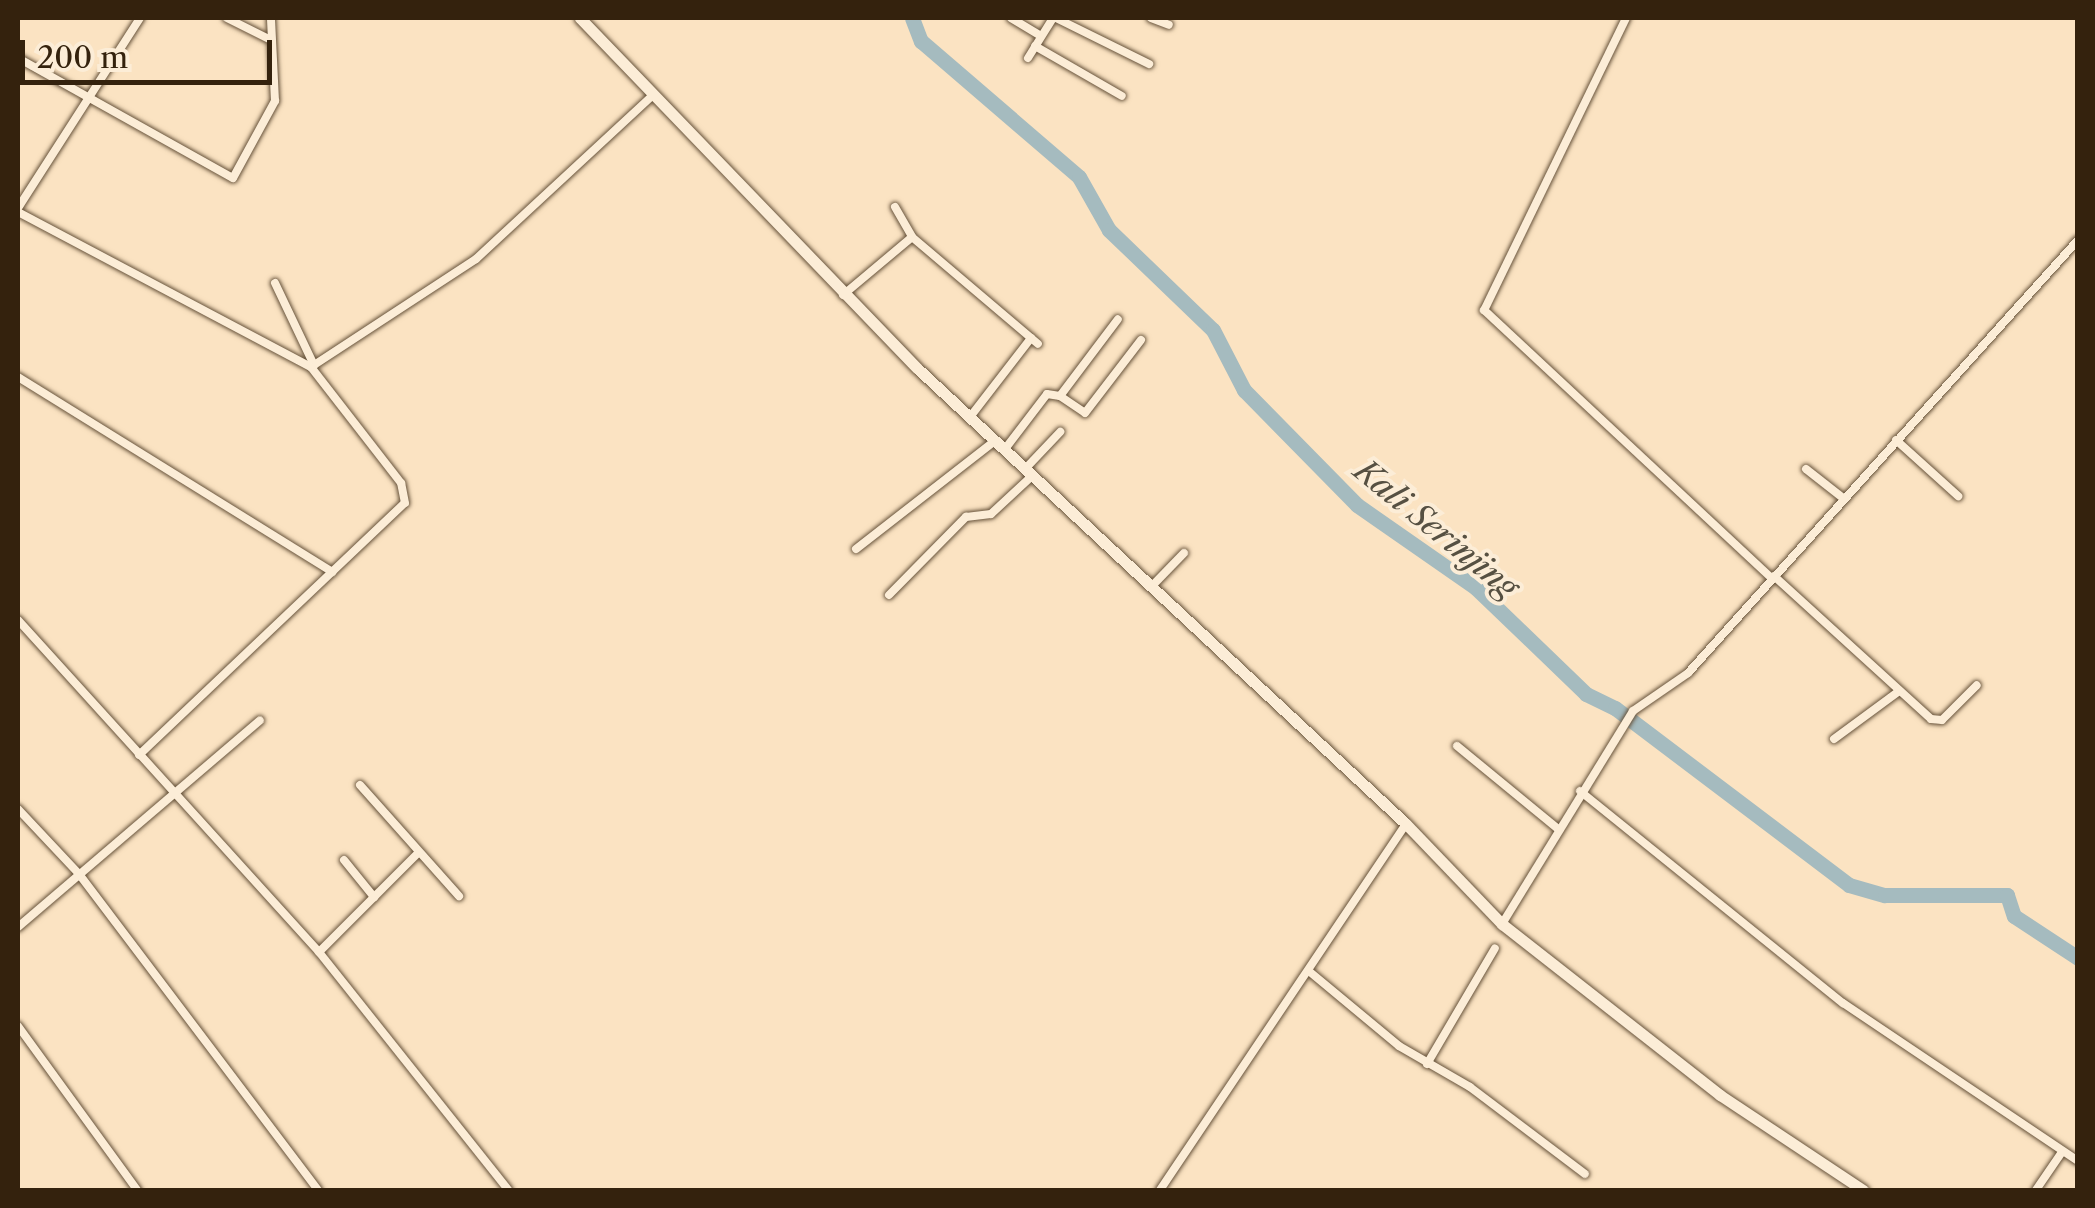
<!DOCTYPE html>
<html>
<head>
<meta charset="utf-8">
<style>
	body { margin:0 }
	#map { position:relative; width:2095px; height:1208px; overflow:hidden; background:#fbe3c2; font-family:"Libre Caslon Text",serif }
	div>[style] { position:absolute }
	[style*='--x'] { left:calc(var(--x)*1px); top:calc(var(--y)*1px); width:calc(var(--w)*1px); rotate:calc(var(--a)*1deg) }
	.river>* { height:15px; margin:-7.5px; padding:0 7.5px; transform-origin:7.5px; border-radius:7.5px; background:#a5bbbf }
	.roads { filter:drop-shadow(0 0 2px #66523a) drop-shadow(0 0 2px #66523a) }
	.street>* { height:8px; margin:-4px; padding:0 4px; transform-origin:4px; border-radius:4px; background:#fcedd7 }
	.secondary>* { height:11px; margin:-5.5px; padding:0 5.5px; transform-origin:5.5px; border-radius:5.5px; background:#fcedd7 }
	span { translate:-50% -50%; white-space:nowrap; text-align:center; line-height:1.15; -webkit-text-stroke:8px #fcedd7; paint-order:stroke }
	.water-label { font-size:32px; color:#565042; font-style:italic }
	.frame { position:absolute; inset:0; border:20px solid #34220d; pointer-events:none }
	.scale { position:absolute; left:20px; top:40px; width:252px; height:45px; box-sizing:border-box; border:5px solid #34220d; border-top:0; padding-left:12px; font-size:30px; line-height:35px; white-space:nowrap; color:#34220d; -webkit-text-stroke:8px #fcedd7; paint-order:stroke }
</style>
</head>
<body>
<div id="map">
	<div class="river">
		<div style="--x:912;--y:18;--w:25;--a:69"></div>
		<div style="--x:921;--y:41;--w:208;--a:40.7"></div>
		<div style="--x:1079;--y:177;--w:61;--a:60.5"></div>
		<div style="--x:1109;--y:230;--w:144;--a:43.9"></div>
		<div style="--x:1213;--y:330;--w:68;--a:62.7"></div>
		<div style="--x:1244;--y:390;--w:161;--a:45.5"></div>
		<div style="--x:1357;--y:505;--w:145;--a:34.9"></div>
		<div style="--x:1476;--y:588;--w:153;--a:43.9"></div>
		<div style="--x:1586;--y:694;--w:32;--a:26"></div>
		<div style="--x:1615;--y:708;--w:293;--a:37.1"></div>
		<div style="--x:1849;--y:885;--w:37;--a:16"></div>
		<div style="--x:1885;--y:895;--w:122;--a:0"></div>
		<div style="--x:2007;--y:895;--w:22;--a:72"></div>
		<div style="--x:2014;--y:916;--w:77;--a:33.3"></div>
	</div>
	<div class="roads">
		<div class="street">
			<div style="--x:227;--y:18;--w:49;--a:26.6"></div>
			<div style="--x:1011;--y:18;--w:35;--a:31"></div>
			<div style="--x:1056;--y:18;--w:104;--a:26.3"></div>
			<div style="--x:1151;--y:18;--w:19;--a:21"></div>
			<div style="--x:1626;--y:18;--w:325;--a:115.9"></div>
			<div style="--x:1484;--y:310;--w:394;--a:43"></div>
			<div style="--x:1035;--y:46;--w:100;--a:29.9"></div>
			<div style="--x:18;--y:58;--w:246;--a:29.2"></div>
			<div style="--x:233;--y:178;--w:88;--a:-61.4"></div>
			<div style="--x:275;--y:101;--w:83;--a:-92.8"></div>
			<div style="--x:1028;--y:58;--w:47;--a:-58"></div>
			<div style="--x:895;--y:207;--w:34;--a:60"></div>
			<div style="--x:912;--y:237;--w:165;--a:40.3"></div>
			<div style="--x:18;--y:208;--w:226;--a:-57.3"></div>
			<div style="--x:18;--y:212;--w:331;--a:27.9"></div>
			<div style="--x:311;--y:367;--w:197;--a:-33.2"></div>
			<div style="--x:476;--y:259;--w:240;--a:-42.8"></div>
			<div style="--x:275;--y:283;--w:91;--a:64.6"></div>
			<div style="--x:843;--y:295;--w:90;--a:-40"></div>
			<div style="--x:18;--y:377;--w:370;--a:31.8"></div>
			<div style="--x:1060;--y:396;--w:30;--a:34"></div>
			<div style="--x:1085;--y:413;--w:92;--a:-52.5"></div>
			<div style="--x:970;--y:417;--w:100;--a:-52.3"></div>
			<div style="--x:1896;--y:440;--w:84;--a:42.1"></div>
			<div style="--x:1005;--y:449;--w:69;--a:-52.6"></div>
			<div style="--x:1047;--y:394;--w:13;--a:9"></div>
			<div style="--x:1060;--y:396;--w:96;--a:-53"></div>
			<div style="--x:1026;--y:468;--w:50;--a:-46.6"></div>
			<div style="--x:1806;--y:469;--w:47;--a:38.1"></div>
			<div style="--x:856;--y:549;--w:177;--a:-37.9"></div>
			<div style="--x:1774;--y:576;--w:212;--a:42.3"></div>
			<div style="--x:1931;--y:719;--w:11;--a:5"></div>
			<div style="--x:1942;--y:720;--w:49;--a:-45"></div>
			<div style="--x:1152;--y:586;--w:46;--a:-45.9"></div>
			<div style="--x:889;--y:595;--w:110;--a:-45.4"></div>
			<div style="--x:966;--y:517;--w:25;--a:-7"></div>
			<div style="--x:991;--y:514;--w:57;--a:-42.9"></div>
			<div style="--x:18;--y:620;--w:448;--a:47.8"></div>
			<div style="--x:319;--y:952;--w:304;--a:51.5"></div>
			<div style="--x:1834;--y:739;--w:81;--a:-36.4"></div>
			<div style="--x:1457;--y:746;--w:131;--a:39.4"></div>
			<div style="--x:139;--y:755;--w:366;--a:-43.5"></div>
			<div style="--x:405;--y:503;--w:20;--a:-101"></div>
			<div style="--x:401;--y:483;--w:147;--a:-127.8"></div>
			<div style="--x:360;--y:785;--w:149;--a:48.3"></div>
			<div style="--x:1580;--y:791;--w:338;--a:38.9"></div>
			<div style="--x:1843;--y:1003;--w:283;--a:33.9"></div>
			<div style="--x:18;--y:809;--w:89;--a:46.8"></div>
			<div style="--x:79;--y:874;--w:396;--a:52.9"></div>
			<div style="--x:344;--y:860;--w:48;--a:51"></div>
			<div style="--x:1502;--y:924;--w:250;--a:-58.4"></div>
			<div style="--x:1633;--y:711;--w:67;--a:-34.6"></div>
			<div style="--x:1688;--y:673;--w:583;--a:-47.99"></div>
			<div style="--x:18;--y:927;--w:318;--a:-40.5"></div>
			<div style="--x:319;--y:952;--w:141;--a:-45"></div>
			<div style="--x:1310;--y:972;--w:116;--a:39.7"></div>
			<div style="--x:1399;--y:1046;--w:82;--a:30"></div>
			<div style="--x:1470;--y:1087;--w:144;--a:37.1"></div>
			<div style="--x:18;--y:1026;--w:203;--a:54"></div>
			<div style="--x:1427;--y:1064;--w:134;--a:-59.6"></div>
			<div style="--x:1160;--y:1190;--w:441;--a:-56.1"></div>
			<div style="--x:2036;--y:1190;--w:46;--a:-55.6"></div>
		</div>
		<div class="secondary">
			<div style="--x:580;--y:18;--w:486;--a:46.1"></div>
			<div style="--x:917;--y:368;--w:669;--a:43"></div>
			<div style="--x:1406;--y:824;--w:139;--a:46.2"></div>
			<div style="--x:1502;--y:924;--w:277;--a:38.1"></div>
			<div style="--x:1720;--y:1095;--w:172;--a:33.6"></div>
		</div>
	</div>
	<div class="water-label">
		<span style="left:1436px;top:529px;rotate:39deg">Kali Serinjing</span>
	</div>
	<div class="frame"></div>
	<div class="scale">200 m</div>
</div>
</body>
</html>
